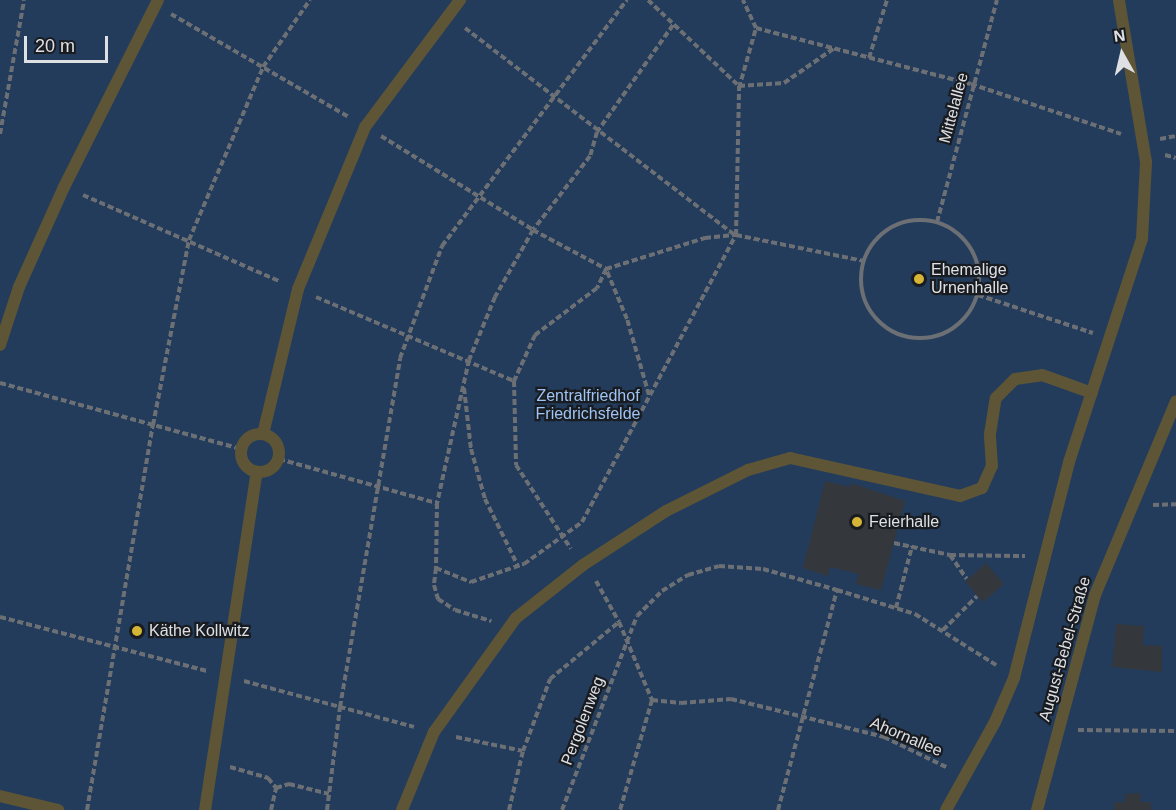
<!DOCTYPE html>
<html>
<head>
<meta charset="utf-8">
<style>
	body { margin:0 }
	#map { position:relative; width:1176px; height:810px; overflow:hidden; background:#181c20; font-family:Arial,sans-serif }
	div>[style] { position:absolute }
	[style*='--x'] { left:calc(var(--x)*1px); top:calc(var(--y)*1px); width:calc(var(--w)*1px); rotate:calc(var(--a)*1deg) }
	.green>* { inset:0; background:#233c5c }
	.building>* { inset:0; background:#34383d }
	.path>* { height:4px; margin-top:-2px; transform-origin:0; background:repeating-linear-gradient(90deg,#6c6f73 0 6px,transparent 0 9px) }
	.path>.ring { margin:-2px; padding:0; box-sizing:content-box; background:none; border:4px solid #6c6f73; border-radius:50% }
	.service>* { height:12px; margin:-6px; padding:0 6px; transform-origin:6px; border-radius:6px; background:#5d5536 }
	.service>.ring { margin:-6px; padding:0; box-sizing:content-box; background:none; border:12px solid #5d5536; border-radius:50% }
	.dots>* { width:16px; height:16px; translate:-50% -50%; box-sizing:border-box; border:3px solid #181c20; border-radius:50% }
	span { translate:-50% -50%; white-space:nowrap; text-align:center; line-height:1.15; -webkit-text-stroke:4.5px #181c20; paint-order:stroke }
	.street-label { font-size:16px; color:#dee0e4 }
	.poi-label { font-size:16px; color:#dee0e4 }
	.left { translate:0 -50%; text-align:left }
	.park-label { font-size:16px; color:#9ec4f5 }
	.north { position:absolute; left:1092px; top:24px; width:60px; height:60px; -webkit-text-stroke:4px #181c20; paint-order:stroke; rotate:352deg; font-size:16px; font-weight:700; line-height:24px; text-align:center; color:#dee0e4 }
	.north::after { content:''; display:block; margin:auto; width:21px; height:27px; background:#dee0e4; clip-path:polygon(50% 0,100% 100%,50% 72%,0 100%) }
	.scale { position:absolute; left:24px; top:36px; width:84px; height:27px; box-sizing:border-box; border:3px solid #dee0e4; border-top:0; padding-left:8px; font-size:18px; line-height:21px; white-space:nowrap; color:#dee0e4; -webkit-text-stroke:4px #181c20; paint-order:stroke }
</style>
</head>
<body>
<div id="map">
	<div class="green">
		<div style="clip-path:polygon(0 0,1176px 0,1176px 810px,0 810px)"></div>
	</div>
	<div class="building">
		<div style="clip-path:polygon(825px 481px,850px 487px,851px 483px,905px 501px,881px 590px,856px 584px,859px 574px,830px 567px,828px 576px,803px 568px)"></div>
		<div style="clip-path:polygon(986px 563px,1004px 584px,983px 602px,965px 582px)"></div>
		<div style="clip-path:polygon(1116px 624px,1144px 626px,1143px 645px,1162px 646px,1162px 672px,1112px 667px)"></div>
		<div style="clip-path:polygon(1140px 793px,1141px 802px,1151px 802px,1151px 810px,1114px 810px,1114px 802px,1125px 802px,1125px 794px)"></div>
	</div>
	<div class="path">
		<div style="--x:648;--y:0;--w:125;--a:43.4"></div>
		<div style="--x:739;--y:86;--w:45;--a:-3.8"></div>
		<div style="--x:784;--y:83;--w:60;--a:-34.8"></div>
		<div style="--x:171;--y:14;--w:206;--a:30.1"></div>
		<div style="--x:673;--y:25;--w:131;--a:125.4"></div>
		<div style="--x:597;--y:132;--w:25;--a:106"></div>
		<div style="--x:590;--y:156;--w:93;--a:127.6"></div>
		<div style="--x:533;--y:230;--w:77;--a:119.6"></div>
		<div style="--x:495;--y:297;--w:68;--a:112.4"></div>
		<div style="--x:469;--y:360;--w:147;--a:102.6"></div>
		<div style="--x:437;--y:503;--w:65;--a:90.9"></div>
		<div style="--x:436;--y:568;--w:38;--a:22"></div>
		<div style="--x:471;--y:582;--w:56;--a:-18.8"></div>
		<div style="--x:524;--y:564;--w:72;--a:-35.9"></div>
		<div style="--x:582;--y:522;--w:326;--a:-61.8"></div>
		<div style="--x:736;--y:235;--w:149;--a:-88.8"></div>
		<div style="--x:465;--y:28;--w:340;--a:37.5"></div>
		<div style="--x:756;--y:28;--w:222;--a:14.6"></div>
		<div style="--x:971;--y:84;--w:158;--a:18.4"></div>
		<div style="--x:869;--y:58;--w:61;--a:-72.8"></div>
		<div style="--x:739;--y:88;--w:62;--a:-74.2"></div>
		<div style="--x:756;--y:28;--w:31;--a:-115"></div>
		<div style="--x:0;--y:134;--w:136;--a:-79.8"></div>
		<div style="--x:381;--y:136;--w:179;--a:31.7"></div>
		<div style="--x:533;--y:230;--w:83;--a:28.1"></div>
		<div style="--x:606;--y:269;--w:21;--a:115"></div>
		<div style="--x:597;--y:288;--w:78;--a:142.8"></div>
		<div style="--x:535;--y:335;--w:51;--a:114.5"></div>
		<div style="--x:514;--y:381;--w:84;--a:88.6"></div>
		<div style="--x:516;--y:465;--w:100;--a:56.8"></div>
		<div style="--x:1160;--y:139;--w:16;--a:-11"></div>
		<div style="--x:1165;--y:155;--w:11;--a:15"></div>
		<div style="--x:83;--y:195;--w:214;--a:23.7"></div>
		<div class="ring" style="left:861px;top:220px;width:114px;height:114px"></div>
		<div style="--x:937;--y:222;--w:230;--a:-74.9"></div>
		<div style="--x:978;--y:295;--w:121;--a:18.3"></div>
		<div style="--x:316;--y:297;--w:215;--a:23"></div>
		<div style="--x:0;--y:383;--w:250;--a:15.3"></div>
		<div style="--x:464;--y:388;--w:61;--a:83.5"></div>
		<div style="--x:471;--y:449;--w:52;--a:74.4"></div>
		<div style="--x:485;--y:499;--w:75;--a:63.8"></div>
		<div style="--x:649;--y:395;--w:79;--a:-106.1"></div>
		<div style="--x:627;--y:319;--w:54;--a:-112.8"></div>
		<div style="--x:606;--y:269;--w:104;--a:-17.4"></div>
		<div style="--x:705;--y:238;--w:31;--a:-6"></div>
		<div style="--x:736;--y:235;--w:131;--a:11.5"></div>
		<div style="--x:279;--y:459;--w:164;--a:15.6"></div>
		<div style="--x:1153;--y:505;--w:23;--a:-2"></div>
		<div style="--x:894;--y:543;--w:57;--a:12.1"></div>
		<div style="--x:950;--y:555;--w:75;--a:0.8"></div>
		<div style="--x:950;--y:555;--w:29;--a:55"></div>
		<div style="--x:436;--y:568;--w:17;--a:97"></div>
		<div style="--x:434;--y:585;--w:15;--a:74"></div>
		<div style="--x:438;--y:599;--w:20;--a:33"></div>
		<div style="--x:455;--y:610;--w:38;--a:17"></div>
		<div style="--x:596;--y:581;--w:47;--a:60.7"></div>
		<div style="--x:619;--y:622;--w:85;--a:67.1"></div>
		<div style="--x:652;--y:700;--w:115;--a:106.2"></div>
		<div style="--x:896;--y:608;--w:64;--a:-75.5"></div>
		<div style="--x:0;--y:617;--w:215;--a:14.6"></div>
		<div style="--x:943;--y:630;--w:48;--a:-45"></div>
		<div style="--x:244;--y:681;--w:176;--a:15.1"></div>
		<div style="--x:652;--y:700;--w:29;--a:6"></div>
		<div style="--x:681;--y:703;--w:50;--a:-4.6"></div>
		<div style="--x:731;--y:699;--w:158;--a:13.9"></div>
		<div style="--x:884;--y:737;--w:71;--a:25.8"></div>
		<div style="--x:1078;--y:730;--w:98;--a:0.6"></div>
		<div style="--x:456;--y:737;--w:68;--a:11.8"></div>
		<div style="--x:230;--y:767;--w:40;--a:16"></div>
		<div style="--x:268;--y:778;--w:13;--a:51"></div>
		<div style="--x:276;--y:788;--w:14;--a:-17"></div>
		<div style="--x:289;--y:784;--w:41;--a:14"></div>
		<div style="--x:87;--y:810;--w:391;--a:-80.3"></div>
		<div style="--x:153;--y:425;--w:188;--a:-79"></div>
		<div style="--x:189;--y:240;--w:188;--a:-66.8"></div>
		<div style="--x:263;--y:67;--w:82;--a:-55"></div>
		<div style="--x:271;--y:810;--w:23;--a:-77"></div>
		<div style="--x:327;--y:810;--w:104;--a:-82.8"></div>
		<div style="--x:340;--y:707;--w:354;--a:-80.2"></div>
		<div style="--x:400;--y:358;--w:120;--a:-69.4"></div>
		<div style="--x:442;--y:246;--w:308;--a:-53.1"></div>
		<div style="--x:509;--y:810;--w:61;--a:-76.7"></div>
		<div style="--x:523;--y:751;--w:77;--a:-69.4"></div>
		<div style="--x:550;--y:679;--w:89;--a:-39.6"></div>
		<div style="--x:562;--y:810;--w:208;--a:-68.9"></div>
		<div style="--x:637;--y:616;--w:35;--a:-45"></div>
		<div style="--x:662;--y:591;--w:31;--a:-32"></div>
		<div style="--x:688;--y:575;--w:32;--a:-16"></div>
		<div style="--x:719;--y:566;--w:44;--a:3.9"></div>
		<div style="--x:763;--y:569;--w:77;--a:15.8"></div>
		<div style="--x:837;--y:590;--w:82;--a:17.1"></div>
		<div style="--x:915;--y:614;--w:96;--a:32.2"></div>
		<div style="--x:778;--y:810;--w:228;--a:-75"></div>
	</div>
	<div class="service">
		<div style="--x:0;--y:345;--w:61;--a:-71.9"></div>
		<div style="--x:19;--y:287;--w:110;--a:-65.8"></div>
		<div style="--x:64;--y:187;--w:209;--a:-63.3"></div>
		<div class="ring" style="left:241px;top:434px;width:26px;height:26px"></div>
		<div style="--x:263;--y:434;--w:149;--a:-76.4"></div>
		<div style="--x:298;--y:289;--w:175;--a:-67.5"></div>
		<div style="--x:365;--y:127;--w:159;--a:-53.2"></div>
		<div style="--x:0;--y:796;--w:60;--a:13.6"></div>
		<div style="--x:205;--y:810;--w:342;--a:-81.3"></div>
		<div style="--x:402;--y:810;--w:84;--a:-67.7"></div>
		<div style="--x:434;--y:732;--w:140;--a:-54.3"></div>
		<div style="--x:516;--y:618;--w:85;--a:-38.3"></div>
		<div style="--x:583;--y:565;--w:99;--a:-33"></div>
		<div style="--x:666;--y:511;--w:92;--a:-26.6"></div>
		<div style="--x:748;--y:470;--w:44;--a:-15.9"></div>
		<div style="--x:790;--y:458;--w:174;--a:12.6"></div>
		<div style="--x:960;--y:496;--w:23;--a:-20"></div>
		<div style="--x:982;--y:488;--w:24;--a:-66"></div>
		<div style="--x:992;--y:466;--w:32;--a:-94"></div>
		<div style="--x:990;--y:434;--w:36;--a:-81"></div>
		<div style="--x:996;--y:398;--w:27;--a:-45"></div>
		<div style="--x:1015;--y:379;--w:27;--a:-8"></div>
		<div style="--x:1042;--y:375;--w:53;--a:19.8"></div>
		<div style="--x:946;--y:810;--w:101;--a:-60.9"></div>
		<div style="--x:995;--y:722;--w:48;--a:-66.6"></div>
		<div style="--x:1014;--y:678;--w:223;--a:-75.7"></div>
		<div style="--x:1069;--y:462;--w:235;--a:-71.9"></div>
		<div style="--x:1142;--y:239;--w:77;--a:-87"></div>
		<div style="--x:1146;--y:162;--w:164;--a:-99.5"></div>
		<div style="--x:1037;--y:810;--w:223;--a:-74.9"></div>
		<div style="--x:1095;--y:595;--w:210;--a:-67.3"></div>
	</div>
	<div class="dots">
		<div style="left:919px;top:279px;background:#d5b535"></div>
		<div style="left:857px;top:522px;background:#d5b535"></div>
		<div style="left:137px;top:631px;background:#d5b535"></div>
	</div>
	<div class="street-label">
		<span style="left:954px;top:108px;rotate:-75deg">Mittelallee</span>
		<span style="left:1065px;top:649px;rotate:-74deg">August-Bebel-Straße</span>
		<span style="left:583px;top:721px;rotate:-69deg">Pergolenweg</span>
		<span style="left:906px;top:737px;rotate:23deg">Ahornallee</span>
	</div>
	<div class="poi-label">
		<span class="left" style="left:931px;top:279px">Ehemalige<br>Urnenhalle</span>
		<span class="left" style="left:869px;top:522px">Feierhalle</span>
		<span class="left" style="left:149px;top:631px">Käthe Kollwitz</span>
	</div>
	<div class="park-label">
		<span style="left:588px;top:405px">Zentralfriedhof<br>Friedrichsfelde</span>
	</div>
	<div class="north">N</div>
	<div class="scale">20 m</div>
</div>
</body>
</html>
